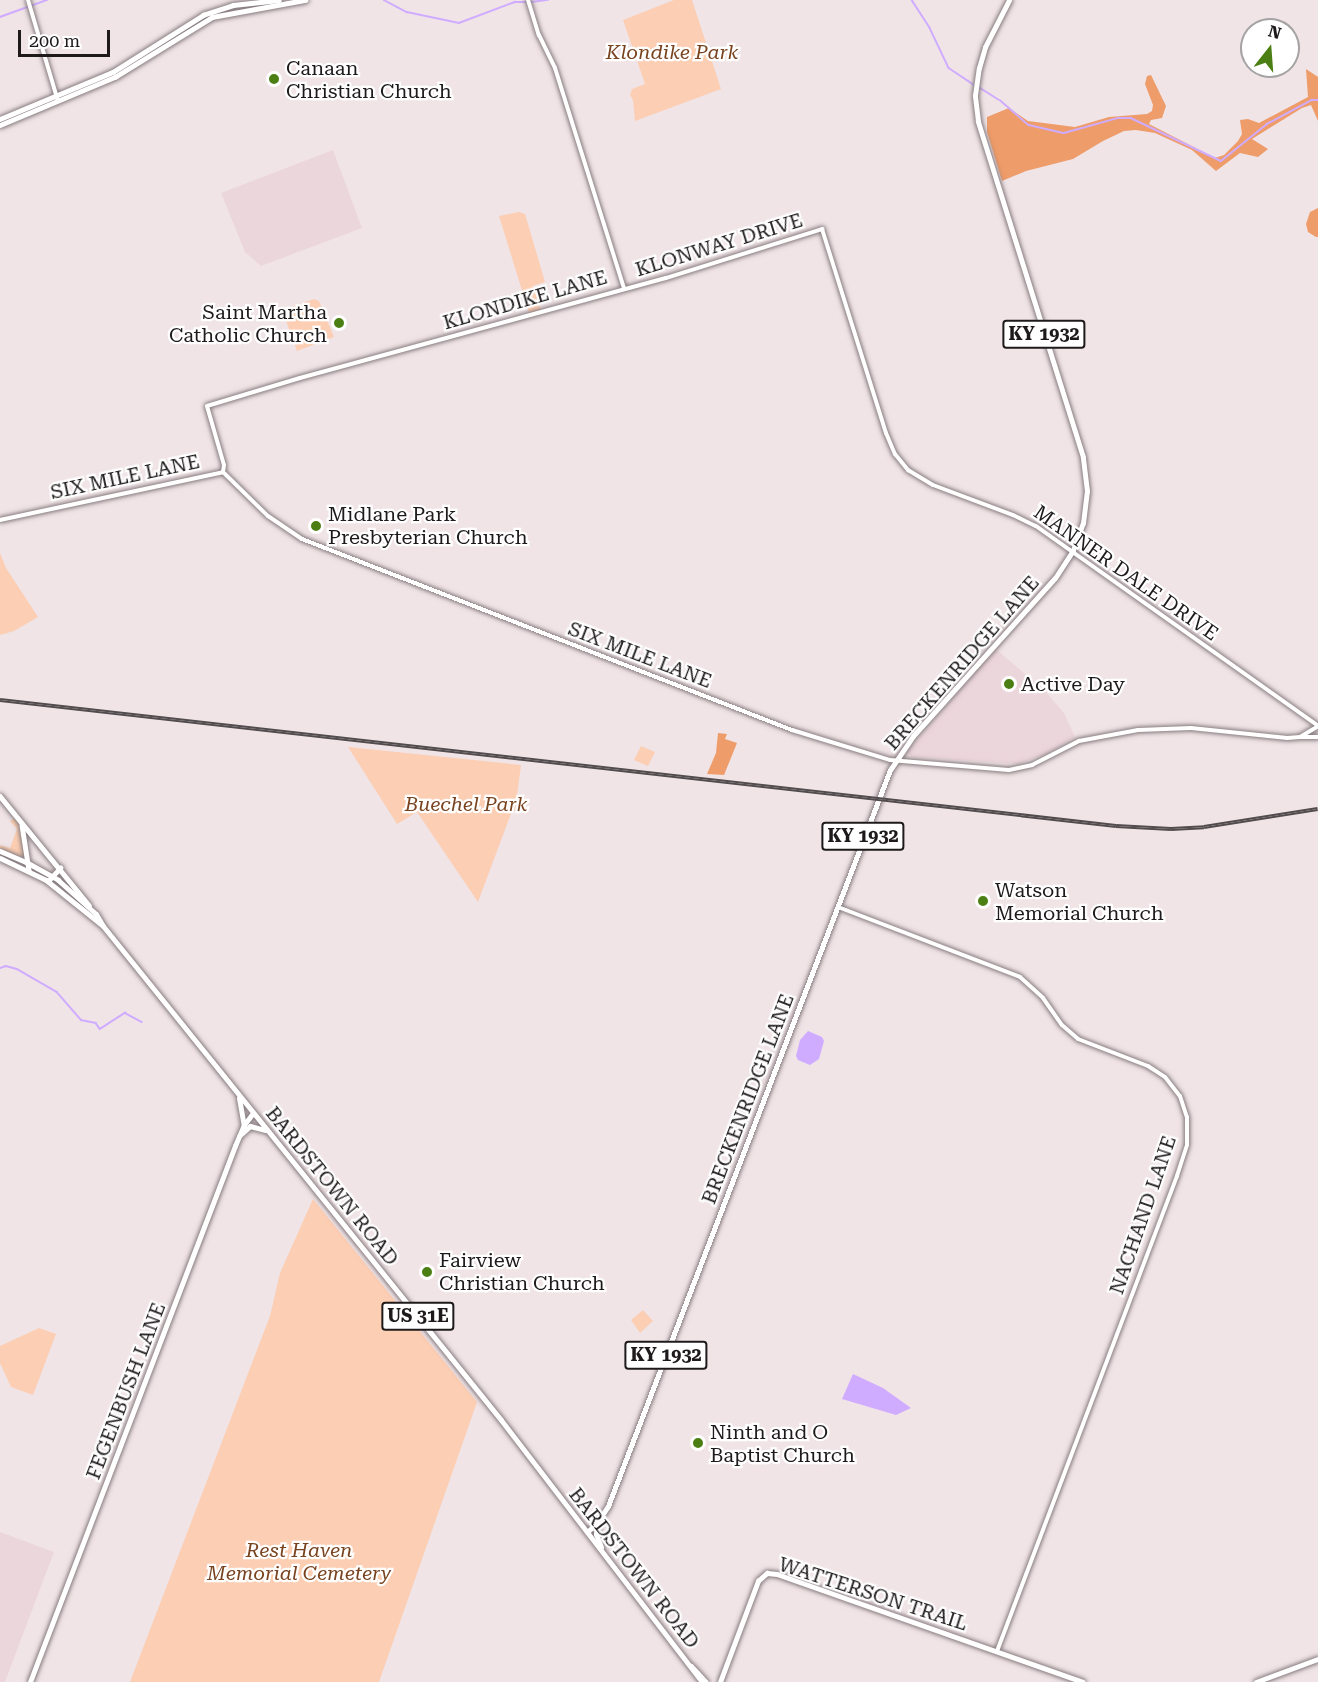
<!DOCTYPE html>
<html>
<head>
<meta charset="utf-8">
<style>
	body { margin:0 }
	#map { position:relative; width:1318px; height:1682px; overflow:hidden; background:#f0e4e7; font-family:"Roboto Serif",serif }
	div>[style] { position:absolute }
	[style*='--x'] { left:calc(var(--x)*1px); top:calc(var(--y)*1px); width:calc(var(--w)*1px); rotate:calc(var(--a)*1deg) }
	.built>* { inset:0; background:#ebd6dc }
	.green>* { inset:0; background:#fcceb3 }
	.forest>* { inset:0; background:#ee9c69 }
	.water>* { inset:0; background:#cfacff }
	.stream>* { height:1.5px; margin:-0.75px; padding:0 0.75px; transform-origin:0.75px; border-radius:0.75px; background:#cfacff }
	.roads { filter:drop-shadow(0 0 2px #877c7f) drop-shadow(0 0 2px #877c7f) }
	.tertiary>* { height:4px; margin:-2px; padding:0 2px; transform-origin:2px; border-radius:2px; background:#fff }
	.secondary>* { height:4.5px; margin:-2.25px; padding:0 2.25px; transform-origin:2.25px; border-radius:2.25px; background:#fff }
	.primary>* { height:5px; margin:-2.5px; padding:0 2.5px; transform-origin:2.5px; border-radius:2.5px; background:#fff }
	.rail>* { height:4px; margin-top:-2px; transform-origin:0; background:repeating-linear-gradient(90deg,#fff 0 4.5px,#524c4e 0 9px); box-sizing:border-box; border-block:2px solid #524c4e }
	.dots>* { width:16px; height:16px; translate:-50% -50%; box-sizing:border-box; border:3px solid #fff; border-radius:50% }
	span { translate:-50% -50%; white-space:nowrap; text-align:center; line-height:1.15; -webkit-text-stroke:4.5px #fff; paint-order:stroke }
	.shield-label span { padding:2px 4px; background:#fff; border:2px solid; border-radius:4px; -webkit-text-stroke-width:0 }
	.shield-label { font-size:18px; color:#1e1a1b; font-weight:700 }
	.park-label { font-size:20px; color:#79431f; font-style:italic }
	.poi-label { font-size:20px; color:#1e1a1b }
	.left { translate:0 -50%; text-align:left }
	.right { translate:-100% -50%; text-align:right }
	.street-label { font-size:20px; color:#1e1a1b }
	.north { position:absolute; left:1240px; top:18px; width:60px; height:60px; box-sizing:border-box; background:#fff; border:2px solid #a5a3a4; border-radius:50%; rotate:17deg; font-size:16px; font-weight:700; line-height:24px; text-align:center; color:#1e1a1b }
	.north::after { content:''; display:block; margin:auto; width:21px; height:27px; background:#4c7f13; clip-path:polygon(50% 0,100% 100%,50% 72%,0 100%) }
	.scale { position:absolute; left:18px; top:30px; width:92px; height:27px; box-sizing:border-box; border:3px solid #1e1a1b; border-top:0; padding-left:8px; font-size:18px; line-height:21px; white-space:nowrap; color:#1e1a1b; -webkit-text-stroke:4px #fff; paint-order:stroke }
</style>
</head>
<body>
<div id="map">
	<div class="built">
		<div style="clip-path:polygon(333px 150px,362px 228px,261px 266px,245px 252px,221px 193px)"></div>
		<div style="clip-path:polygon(996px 649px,1046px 692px,1064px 713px,1075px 737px,1046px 754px,1018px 764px,911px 757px,907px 753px,909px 749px)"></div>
		<div style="clip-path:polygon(0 1532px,54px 1552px,5px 1682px,0 1682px)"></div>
	</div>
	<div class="green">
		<div style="clip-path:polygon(674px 0,692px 0,721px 89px,635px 121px,633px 100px,630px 95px,632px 89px,645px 84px,623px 20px)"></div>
		<div style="clip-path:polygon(519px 212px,525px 214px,545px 282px,533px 286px,541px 310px,529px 313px,499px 216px)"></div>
		<div style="clip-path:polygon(314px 299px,319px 301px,334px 337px,297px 351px,282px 310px)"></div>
		<div style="clip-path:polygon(0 553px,6px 568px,38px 617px,14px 631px,0 635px)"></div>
		<div style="clip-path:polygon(641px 746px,655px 752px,648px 766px,634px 760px)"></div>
		<div style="clip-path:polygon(348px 747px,521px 765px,515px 811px,512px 811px,478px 902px,417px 812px,397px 824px)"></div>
		<div style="clip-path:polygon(15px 818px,21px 830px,24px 854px,21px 857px,0 849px,0 845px,10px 848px,17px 829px,10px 821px)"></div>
		<div style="clip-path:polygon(313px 1199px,477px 1402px,379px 1682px,130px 1682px,270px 1316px,280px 1273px)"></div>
		<div style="clip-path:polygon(643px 1310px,653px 1321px,640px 1333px,631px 1320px)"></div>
		<div style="clip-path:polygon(39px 1328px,56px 1334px,33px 1395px,11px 1387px,0 1363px,0 1346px)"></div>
	</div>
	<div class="forest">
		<div style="clip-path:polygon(1306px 69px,1318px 77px,1318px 121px,1311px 105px,1302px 108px,1252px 139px,1268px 149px,1258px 157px,1240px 153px,1216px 171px,1192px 150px,1155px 133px,1136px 130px,1124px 131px,1103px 141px,1073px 159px,1026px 171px,1002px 181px,987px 132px,987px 117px,1009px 108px,1028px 121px,1075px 127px,1109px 117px,1147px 114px,1152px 111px,1153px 105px,1145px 84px,1147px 76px,1151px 75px,1166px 106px,1162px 118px,1151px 120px,1149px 124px,1215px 158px,1224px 155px,1238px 141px,1242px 134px,1240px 120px,1248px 119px,1259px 123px,1308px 97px)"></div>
		<div style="clip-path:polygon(1318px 208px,1318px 237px,1316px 237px,1308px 232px,1306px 224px,1310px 212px)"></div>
		<div style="clip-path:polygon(718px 733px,727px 734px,725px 739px,737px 743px,724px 775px,707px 774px,716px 753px)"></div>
	</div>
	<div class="water">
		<div style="clip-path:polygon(808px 1031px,822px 1037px,824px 1041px,819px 1059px,810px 1065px,798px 1060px,796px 1056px,800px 1040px)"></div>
		<div style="clip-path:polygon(853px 1374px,883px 1388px,911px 1408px,896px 1415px,842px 1399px)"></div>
	</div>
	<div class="stream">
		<div style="--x:384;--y:0;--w:26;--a:28"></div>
		<div style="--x:407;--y:12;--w:53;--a:11.9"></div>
		<div style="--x:459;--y:23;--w:60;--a:-20.6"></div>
		<div style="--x:515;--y:2;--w:12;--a:0"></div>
		<div style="--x:912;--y:0;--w:33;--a:57"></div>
		<div style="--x:930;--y:28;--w:44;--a:64.6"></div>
		<div style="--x:949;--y:68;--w:29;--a:34"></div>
		<div style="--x:531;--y:2;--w:17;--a:-7"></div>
		<div style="--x:0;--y:17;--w:50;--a:-19.9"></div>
		<div style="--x:977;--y:86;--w:25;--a:32"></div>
		<div style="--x:1000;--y:100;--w:38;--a:41"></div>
		<div style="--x:1029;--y:125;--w:36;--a:13"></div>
		<div style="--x:1064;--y:133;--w:56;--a:-15.5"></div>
		<div style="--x:1118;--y:118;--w:13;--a:0"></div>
		<div style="--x:1131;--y:118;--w:100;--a:25.5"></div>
		<div style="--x:1221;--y:161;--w:59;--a:-38.8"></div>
		<div style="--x:1267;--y:124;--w:51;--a:-28.1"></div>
		<div style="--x:1312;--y:100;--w:6;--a:0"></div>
		<div style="--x:0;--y:968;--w:6;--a:-18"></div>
		<div style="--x:6;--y:966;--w:11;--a:15"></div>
		<div style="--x:17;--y:969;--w:46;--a:29.9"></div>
		<div style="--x:57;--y:992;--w:37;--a:49"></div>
		<div style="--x:81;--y:1020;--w:15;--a:11"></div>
		<div style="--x:96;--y:1023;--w:7;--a:56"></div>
		<div style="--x:100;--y:1029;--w:30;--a:-33"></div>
		<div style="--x:125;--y:1013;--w:19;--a:28"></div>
	</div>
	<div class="roads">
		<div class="tertiary">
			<div style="--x:28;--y:0;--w:105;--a:73.5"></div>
			<div style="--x:528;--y:0;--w:37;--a:73"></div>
			<div style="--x:539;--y:35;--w:37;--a:64"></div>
			<div style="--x:555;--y:68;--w:231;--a:72.6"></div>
			<div style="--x:223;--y:472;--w:7;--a:-82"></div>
			<div style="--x:224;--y:465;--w:61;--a:-106.1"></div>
			<div style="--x:207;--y:406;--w:97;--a:-16.8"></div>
			<div style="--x:300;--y:378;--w:379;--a:-15.3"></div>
			<div style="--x:666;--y:278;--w:164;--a:-17.4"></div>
			<div style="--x:822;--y:229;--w:214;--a:72.6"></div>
			<div style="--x:886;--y:433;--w:23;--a:67"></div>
			<div style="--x:895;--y:454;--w:21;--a:51"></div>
			<div style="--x:908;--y:470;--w:29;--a:31"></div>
			<div style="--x:933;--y:485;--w:85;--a:20.6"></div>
			<div style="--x:1013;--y:515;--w:25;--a:26"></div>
			<div style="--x:1036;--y:526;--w:346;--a:35.3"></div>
			<div style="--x:0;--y:520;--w:228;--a:-12.1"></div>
			<div style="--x:223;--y:472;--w:63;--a:44.4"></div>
			<div style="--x:268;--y:516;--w:41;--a:34.1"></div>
			<div style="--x:302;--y:539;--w:526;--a:21.3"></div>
			<div style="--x:792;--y:730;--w:102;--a:17"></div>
			<div style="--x:890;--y:760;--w:119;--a:4.8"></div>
			<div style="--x:1009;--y:770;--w:24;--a:-12"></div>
			<div style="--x:1032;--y:765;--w:53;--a:-27.1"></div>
			<div style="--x:1079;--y:741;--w:60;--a:-10.6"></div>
			<div style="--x:1138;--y:730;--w:53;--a:-2.2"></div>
			<div style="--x:1191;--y:728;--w:97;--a:5.9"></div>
			<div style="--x:1287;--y:738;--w:13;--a:-4"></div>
			<div style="--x:1300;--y:737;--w:21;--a:-31"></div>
			<div style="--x:1301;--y:737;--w:17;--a:0"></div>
			<div style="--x:838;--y:907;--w:195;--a:21"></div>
			<div style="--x:1020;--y:977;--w:31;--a:42"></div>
			<div style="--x:1043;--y:998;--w:33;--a:55"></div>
			<div style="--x:1062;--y:1025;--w:21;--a:41"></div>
			<div style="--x:1078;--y:1039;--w:75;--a:21.1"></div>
			<div style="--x:1148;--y:1066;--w:20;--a:33"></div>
			<div style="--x:1165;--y:1077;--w:24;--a:52"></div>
			<div style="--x:1180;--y:1096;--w:22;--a:72"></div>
			<div style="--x:1187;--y:1117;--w:28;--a:90"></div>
			<div style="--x:1187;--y:1145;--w:33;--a:108"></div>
			<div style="--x:1177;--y:1176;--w:508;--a:110.75"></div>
		</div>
		<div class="secondary">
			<div style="--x:0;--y:119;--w:122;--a:-22.6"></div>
			<div style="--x:113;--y:72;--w:107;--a:-32.3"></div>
			<div style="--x:203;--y:15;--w:32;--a:-18"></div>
			<div style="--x:233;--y:5;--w:46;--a:-6.2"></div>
			<div style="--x:0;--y:125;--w:125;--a:-22.7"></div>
			<div style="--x:115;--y:77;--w:114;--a:-31.7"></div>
			<div style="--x:212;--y:17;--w:95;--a:-10.4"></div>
			<div style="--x:0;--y:796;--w:141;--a:50.8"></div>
			<div style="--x:22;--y:825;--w:46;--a:81.2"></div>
			<div style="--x:48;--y:881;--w:18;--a:-47"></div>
			<div style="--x:30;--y:1682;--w:574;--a:-69.07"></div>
			<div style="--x:235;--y:1146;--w:23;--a:-67"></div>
			<div style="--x:244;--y:1125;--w:15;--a:-53"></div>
			<div style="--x:720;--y:1682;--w:108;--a:-69.4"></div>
			<div style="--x:758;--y:1581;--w:12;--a:-42"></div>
			<div style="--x:767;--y:1573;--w:10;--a:6"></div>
			<div style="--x:777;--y:1574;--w:324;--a:19.4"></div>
			<div style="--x:1256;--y:1682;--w:66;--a:-20.4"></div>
		</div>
		<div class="primary">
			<div style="--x:0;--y:851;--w:28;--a:23"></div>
			<div style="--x:26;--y:862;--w:37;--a:29"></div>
			<div style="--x:58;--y:880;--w:51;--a:41.8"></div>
			<div style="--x:96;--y:914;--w:14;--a:60"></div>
			<div style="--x:103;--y:926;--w:634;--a:51.14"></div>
			<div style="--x:501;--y:1420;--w:330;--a:52.5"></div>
			<div style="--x:0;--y:858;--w:51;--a:25.6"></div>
			<div style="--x:46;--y:880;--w:72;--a:38.8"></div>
			<div style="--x:239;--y:1098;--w:27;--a:80"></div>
			<div style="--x:239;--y:1136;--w:15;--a:-42"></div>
			<div style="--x:250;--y:1126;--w:16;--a:15"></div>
			<div style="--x:597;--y:1525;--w:9;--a:96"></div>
			<div style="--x:596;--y:1534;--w:14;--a:69"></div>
			<div style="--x:587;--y:1532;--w:13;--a:-42"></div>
			<div style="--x:597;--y:1523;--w:20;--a:-57"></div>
			<div style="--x:608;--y:1506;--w:788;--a:-69.04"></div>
			<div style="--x:890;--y:770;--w:41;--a:-55.9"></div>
			<div style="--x:913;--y:736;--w:212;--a:-48.1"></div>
			<div style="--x:1055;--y:578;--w:33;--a:-57"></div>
			<div style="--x:1073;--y:550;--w:29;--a:-70"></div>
			<div style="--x:1083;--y:523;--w:32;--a:-83"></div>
			<div style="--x:1087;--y:491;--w:34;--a:-97"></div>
			<div style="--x:1083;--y:457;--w:352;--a:-107.4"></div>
			<div style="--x:978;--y:121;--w:26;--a:-97"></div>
			<div style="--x:975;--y:95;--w:27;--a:-82"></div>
			<div style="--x:979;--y:68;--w:22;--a:-74"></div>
			<div style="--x:985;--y:47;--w:53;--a:-62.9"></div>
			<div style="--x:691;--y:1666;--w:22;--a:47"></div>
		</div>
	</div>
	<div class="rail">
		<div style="--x:0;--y:700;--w:1123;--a:6.44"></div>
		<div style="--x:1116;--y:826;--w:55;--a:3.1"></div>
		<div style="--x:1171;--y:829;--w:33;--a:-3"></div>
		<div style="--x:1204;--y:827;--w:115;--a:-9"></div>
	</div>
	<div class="dots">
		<div style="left:274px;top:79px;background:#4c7f13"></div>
		<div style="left:339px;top:323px;background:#4c7f13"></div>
		<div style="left:316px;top:526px;background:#4c7f13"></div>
		<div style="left:1009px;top:684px;background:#4c7f13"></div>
		<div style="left:983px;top:901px;background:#4c7f13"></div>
		<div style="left:427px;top:1272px;background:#4c7f13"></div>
		<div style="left:698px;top:1443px;background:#4c7f13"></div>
	</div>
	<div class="shield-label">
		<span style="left:1044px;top:334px">KY 1932</span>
		<span style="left:863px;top:836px">KY 1932</span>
		<span style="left:418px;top:1316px">US 31E</span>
		<span style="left:666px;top:1355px">KY 1932</span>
	</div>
	<div class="park-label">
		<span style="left:672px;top:52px">Klondike Park</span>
		<span style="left:466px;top:804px">Buechel Park</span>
		<span style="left:299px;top:1562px">Rest Haven<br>Memorial Cemetery</span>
	</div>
	<div class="poi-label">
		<span class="left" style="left:286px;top:80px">Canaan<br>Christian Church</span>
		<span class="right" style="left:327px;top:324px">Saint Martha<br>Catholic Church</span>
		<span class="left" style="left:328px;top:526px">Midlane Park<br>Presbyterian Church</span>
		<span class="left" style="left:1021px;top:684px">Active Day</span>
		<span class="left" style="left:995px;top:902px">Watson<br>Memorial Church</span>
		<span class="left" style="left:439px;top:1272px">Fairview<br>Christian Church</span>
		<span class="left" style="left:710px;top:1444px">Ninth and O<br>Baptist Church</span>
	</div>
	<div class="street-label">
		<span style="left:719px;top:245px;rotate:-17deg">KLONWAY DRIVE</span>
		<span style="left:525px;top:300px;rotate:-16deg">KLONDIKE LANE</span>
		<span style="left:125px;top:477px;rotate:-12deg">SIX MILE LANE</span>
		<span style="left:1126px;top:573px;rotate:35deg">MANNER DALE DRIVE</span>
		<span style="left:640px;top:655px;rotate:21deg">SIX MILE LANE</span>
		<span style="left:962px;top:663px;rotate:-49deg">BRECKENRIDGE LANE</span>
		<span style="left:748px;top:1099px;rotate:-69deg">BRECKENRIDGE LANE</span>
		<span style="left:332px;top:1186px;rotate:51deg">BARDSTOWN ROAD</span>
		<span style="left:1143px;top:1215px;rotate:-71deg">NACHAND LANE</span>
		<span style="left:126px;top:1391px;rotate:-69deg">FEGENBUSH LANE</span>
		<span style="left:634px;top:1568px;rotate:52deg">BARDSTOWN ROAD</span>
		<span style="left:873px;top:1594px;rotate:18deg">WATTERSON TRAIL</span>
	</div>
	<div class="north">N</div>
	<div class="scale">200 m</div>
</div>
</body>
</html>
